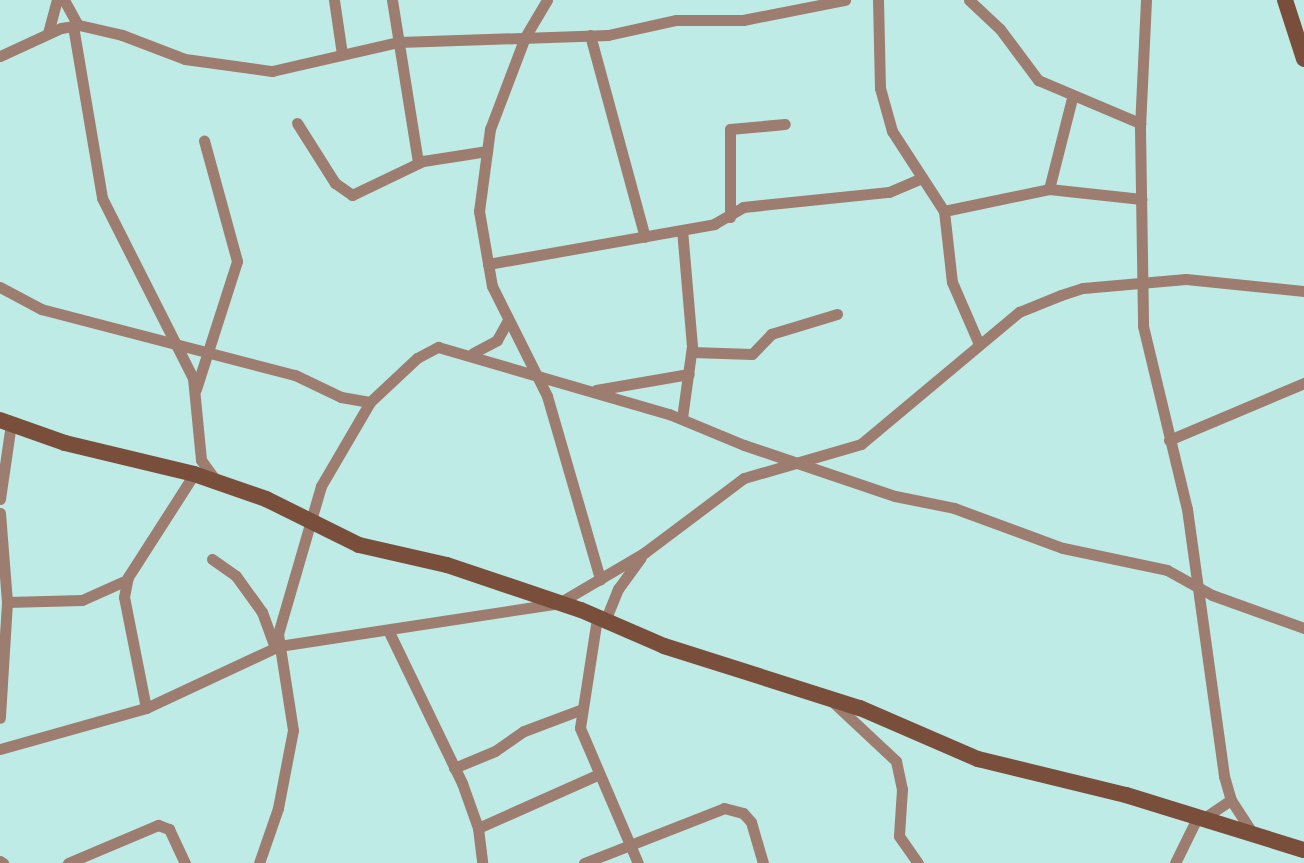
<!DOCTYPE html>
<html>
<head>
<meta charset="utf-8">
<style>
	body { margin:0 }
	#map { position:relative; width:1304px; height:863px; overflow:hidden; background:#bfebe6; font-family:"Sofia Sans Condensed",sans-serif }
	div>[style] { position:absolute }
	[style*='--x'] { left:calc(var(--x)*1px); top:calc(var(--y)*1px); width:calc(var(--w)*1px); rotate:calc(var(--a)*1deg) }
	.street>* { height:11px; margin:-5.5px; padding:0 5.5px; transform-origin:5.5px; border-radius:5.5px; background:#9d7d70 }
	.secondary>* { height:16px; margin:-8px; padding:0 8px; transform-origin:8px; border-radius:8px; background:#794e3b }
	span { translate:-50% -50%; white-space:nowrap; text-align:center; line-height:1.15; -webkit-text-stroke:7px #ccf9f4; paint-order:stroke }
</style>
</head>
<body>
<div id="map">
	<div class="street">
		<div style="--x:64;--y:0;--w:29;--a:61"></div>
		<div style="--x:334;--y:0;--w:55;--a:81.6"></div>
		<div style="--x:392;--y:0;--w:165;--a:80.9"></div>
		<div style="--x:547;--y:0;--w:43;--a:120.7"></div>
		<div style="--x:525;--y:37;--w:98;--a:110.8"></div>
		<div style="--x:490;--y:129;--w:83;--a:97.6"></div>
		<div style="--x:479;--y:211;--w:76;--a:80.2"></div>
		<div style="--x:492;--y:286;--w:123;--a:63.4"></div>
		<div style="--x:547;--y:396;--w:191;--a:73.8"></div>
		<div style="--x:878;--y:0;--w:88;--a:88.7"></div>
		<div style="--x:880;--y:88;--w:45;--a:74.4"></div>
		<div style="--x:892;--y:131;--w:95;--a:57"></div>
		<div style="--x:944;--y:211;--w:71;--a:83.6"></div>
		<div style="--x:952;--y:282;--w:68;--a:66.5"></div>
		<div style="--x:969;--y:0;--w:42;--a:43.1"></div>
		<div style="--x:1000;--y:29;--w:64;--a:53.3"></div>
		<div style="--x:1038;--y:80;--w:111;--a:22.9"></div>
		<div style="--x:1146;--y:0;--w:129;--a:92.7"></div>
		<div style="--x:1140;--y:129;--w:197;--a:89.1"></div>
		<div style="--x:1143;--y:326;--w:188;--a:76.5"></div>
		<div style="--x:1187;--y:509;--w:270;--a:82.1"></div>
		<div style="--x:1224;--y:776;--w:25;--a:74"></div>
		<div style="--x:1231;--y:800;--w:40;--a:57.1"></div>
		<div style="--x:73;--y:26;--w:174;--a:80.4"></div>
		<div style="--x:102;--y:198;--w:202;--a:63.2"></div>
		<div style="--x:193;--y:378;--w:82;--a:84.4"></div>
		<div style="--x:201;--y:460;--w:24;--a:54"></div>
		<div style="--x:48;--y:33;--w:34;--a:-75"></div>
		<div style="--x:590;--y:35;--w:209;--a:74.8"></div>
		<div style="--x:0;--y:56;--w:67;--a:-24.7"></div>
		<div style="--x:61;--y:28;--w:18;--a:-9"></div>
		<div style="--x:79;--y:25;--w:44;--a:13.1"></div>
		<div style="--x:122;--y:35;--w:67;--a:20.9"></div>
		<div style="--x:185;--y:59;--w:88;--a:7.9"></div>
		<div style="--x:272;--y:71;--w:130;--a:-12.9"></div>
		<div style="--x:399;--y:42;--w:209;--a:-1.9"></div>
		<div style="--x:608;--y:35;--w:70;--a:-12.4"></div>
		<div style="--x:676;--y:20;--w:67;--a:0"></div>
		<div style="--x:743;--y:20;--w:104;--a:-11.1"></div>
		<div style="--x:297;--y:123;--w:71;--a:57.7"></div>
		<div style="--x:335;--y:183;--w:21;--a:35"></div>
		<div style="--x:352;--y:195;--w:79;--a:-25.6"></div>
		<div style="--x:423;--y:161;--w:65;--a:-8.9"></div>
		<div style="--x:1049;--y:189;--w:94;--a:-75.8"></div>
		<div style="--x:944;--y:211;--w:107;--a:-11.8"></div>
		<div style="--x:1049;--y:189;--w:93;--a:6.2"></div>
		<div style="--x:730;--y:217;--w:88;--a:-90"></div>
		<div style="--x:730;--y:129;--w:55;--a:-5.2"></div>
		<div style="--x:488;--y:264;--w:230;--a:-10"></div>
		<div style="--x:714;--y:224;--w:34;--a:-30"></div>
		<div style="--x:743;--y:207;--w:147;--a:-5.9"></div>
		<div style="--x:889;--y:192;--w:36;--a:-23"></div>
		<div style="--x:0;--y:287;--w:47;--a:28.2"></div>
		<div style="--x:41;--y:309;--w:262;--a:14.6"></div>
		<div style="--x:295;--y:375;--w:51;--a:25.6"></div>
		<div style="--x:341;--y:397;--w:29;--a:10"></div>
		<div style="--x:692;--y:352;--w:60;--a:1.9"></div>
		<div style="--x:752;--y:354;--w:28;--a:-46"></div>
		<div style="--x:771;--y:334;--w:69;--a:-16.9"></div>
		<div style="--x:473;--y:353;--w:27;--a:-28"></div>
		<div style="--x:497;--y:340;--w:23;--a:-61"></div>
		<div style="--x:196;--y:389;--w:134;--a:-72.2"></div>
		<div style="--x:237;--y:261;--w:125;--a:-105.3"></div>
		<div style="--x:596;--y:390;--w:94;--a:-9.8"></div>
		<div style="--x:682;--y:418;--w:73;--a:-82.1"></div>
		<div style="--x:692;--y:346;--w:116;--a:-94.9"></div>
		<div style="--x:1169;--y:440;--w:147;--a:-22.9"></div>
		<div style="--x:0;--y:499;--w:76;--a:-81.7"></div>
		<div style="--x:0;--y:513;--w:89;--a:85.5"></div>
		<div style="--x:7;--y:602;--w:116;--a:93.5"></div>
		<div style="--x:212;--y:559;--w:29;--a:35"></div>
		<div style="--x:236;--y:576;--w:44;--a:54.2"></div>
		<div style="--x:262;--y:612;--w:38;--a:70"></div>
		<div style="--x:7;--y:602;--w:75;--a:-1.5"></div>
		<div style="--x:82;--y:600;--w:49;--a:-24"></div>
		<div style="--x:597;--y:618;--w:111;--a:98.8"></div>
		<div style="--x:580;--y:728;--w:147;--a:66.8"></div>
		<div style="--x:605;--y:621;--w:35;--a:-68"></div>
		<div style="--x:618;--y:589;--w:39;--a:-54"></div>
		<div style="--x:389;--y:632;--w:168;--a:64.2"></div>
		<div style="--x:462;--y:783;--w:48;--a:70.4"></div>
		<div style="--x:478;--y:828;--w:35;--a:83"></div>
		<div style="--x:834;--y:703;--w:85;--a:43.1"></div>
		<div style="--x:896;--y:761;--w:29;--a:78"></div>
		<div style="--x:902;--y:789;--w:47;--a:93.7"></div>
		<div style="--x:899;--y:836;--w:33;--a:55"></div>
		<div style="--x:146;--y:708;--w:113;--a:-101.2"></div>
		<div style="--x:124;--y:597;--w:20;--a:-79"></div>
		<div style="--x:128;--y:577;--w:122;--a:-57.3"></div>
		<div style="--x:0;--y:749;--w:152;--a:-15.7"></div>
		<div style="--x:146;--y:708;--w:147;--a:-25"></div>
		<div style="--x:279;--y:646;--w:283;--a:-8.7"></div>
		<div style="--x:559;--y:603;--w:99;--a:-30.5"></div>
		<div style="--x:644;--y:553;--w:125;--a:-36.9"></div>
		<div style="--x:744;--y:478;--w:122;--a:-16.2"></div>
		<div style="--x:861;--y:444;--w:206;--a:-39.9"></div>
		<div style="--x:1019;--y:312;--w:45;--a:-22"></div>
		<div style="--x:1061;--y:295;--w:23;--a:-18"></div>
		<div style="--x:1083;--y:288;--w:103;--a:-5"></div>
		<div style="--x:1186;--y:279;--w:119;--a:5.8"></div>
		<div style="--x:454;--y:768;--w:44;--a:-22.5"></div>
		<div style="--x:495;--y:751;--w:35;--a:-35"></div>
		<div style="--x:524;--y:731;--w:60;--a:-20.6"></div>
		<div style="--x:1204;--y:818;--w:32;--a:-34"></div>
		<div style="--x:478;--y:828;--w:130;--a:-24"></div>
		<div style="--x:0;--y:861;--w:4;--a:34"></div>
		<div style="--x:68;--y:863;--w:98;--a:-22.9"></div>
		<div style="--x:158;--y:825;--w:12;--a:20"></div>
		<div style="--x:169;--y:829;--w:38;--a:65"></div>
		<div style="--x:259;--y:863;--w:58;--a:-70.9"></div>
		<div style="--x:278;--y:808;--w:79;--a:-79.1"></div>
		<div style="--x:293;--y:730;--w:97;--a:-98.9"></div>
		<div style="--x:278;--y:634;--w:154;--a:-73.8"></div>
		<div style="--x:321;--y:486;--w:97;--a:-59.7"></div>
		<div style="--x:370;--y:402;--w:64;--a:-43.1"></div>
		<div style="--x:417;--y:358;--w:24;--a:-28"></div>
		<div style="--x:438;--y:347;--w:241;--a:16.2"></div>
		<div style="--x:669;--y:414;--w:81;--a:22.5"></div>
		<div style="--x:744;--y:445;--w:159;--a:18.7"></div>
		<div style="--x:895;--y:496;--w:60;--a:11.5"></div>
		<div style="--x:954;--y:508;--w:116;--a:20.2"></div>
		<div style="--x:1063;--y:548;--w:106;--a:11.9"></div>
		<div style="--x:1167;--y:570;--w:51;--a:29.1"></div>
		<div style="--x:1212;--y:595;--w:98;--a:19.7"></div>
		<div style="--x:584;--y:863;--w:150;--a:-21.4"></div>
		<div style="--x:724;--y:808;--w:20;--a:15"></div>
		<div style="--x:743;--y:813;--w:12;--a:48"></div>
		<div style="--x:751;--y:822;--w:43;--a:73.7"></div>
		<div style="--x:1175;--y:863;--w:52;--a:-63.9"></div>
	</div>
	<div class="secondary">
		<div style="--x:1285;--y:0;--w:62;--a:72.1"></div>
		<div style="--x:0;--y:420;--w:69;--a:19.5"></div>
		<div style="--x:65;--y:443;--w:133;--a:13.5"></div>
		<div style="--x:194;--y:474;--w:76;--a:19.1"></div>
		<div style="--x:266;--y:499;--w:104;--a:26.3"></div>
		<div style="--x:359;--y:545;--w:90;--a:12.8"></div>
		<div style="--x:447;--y:565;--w:141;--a:18.6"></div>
		<div style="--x:581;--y:610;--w:90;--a:23.4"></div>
		<div style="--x:664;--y:646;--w:206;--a:17.6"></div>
		<div style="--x:860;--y:708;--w:129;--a:23.4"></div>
		<div style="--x:978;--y:759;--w:152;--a:13.7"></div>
		<div style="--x:1126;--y:795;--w:186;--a:17.2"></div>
	</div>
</div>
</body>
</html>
